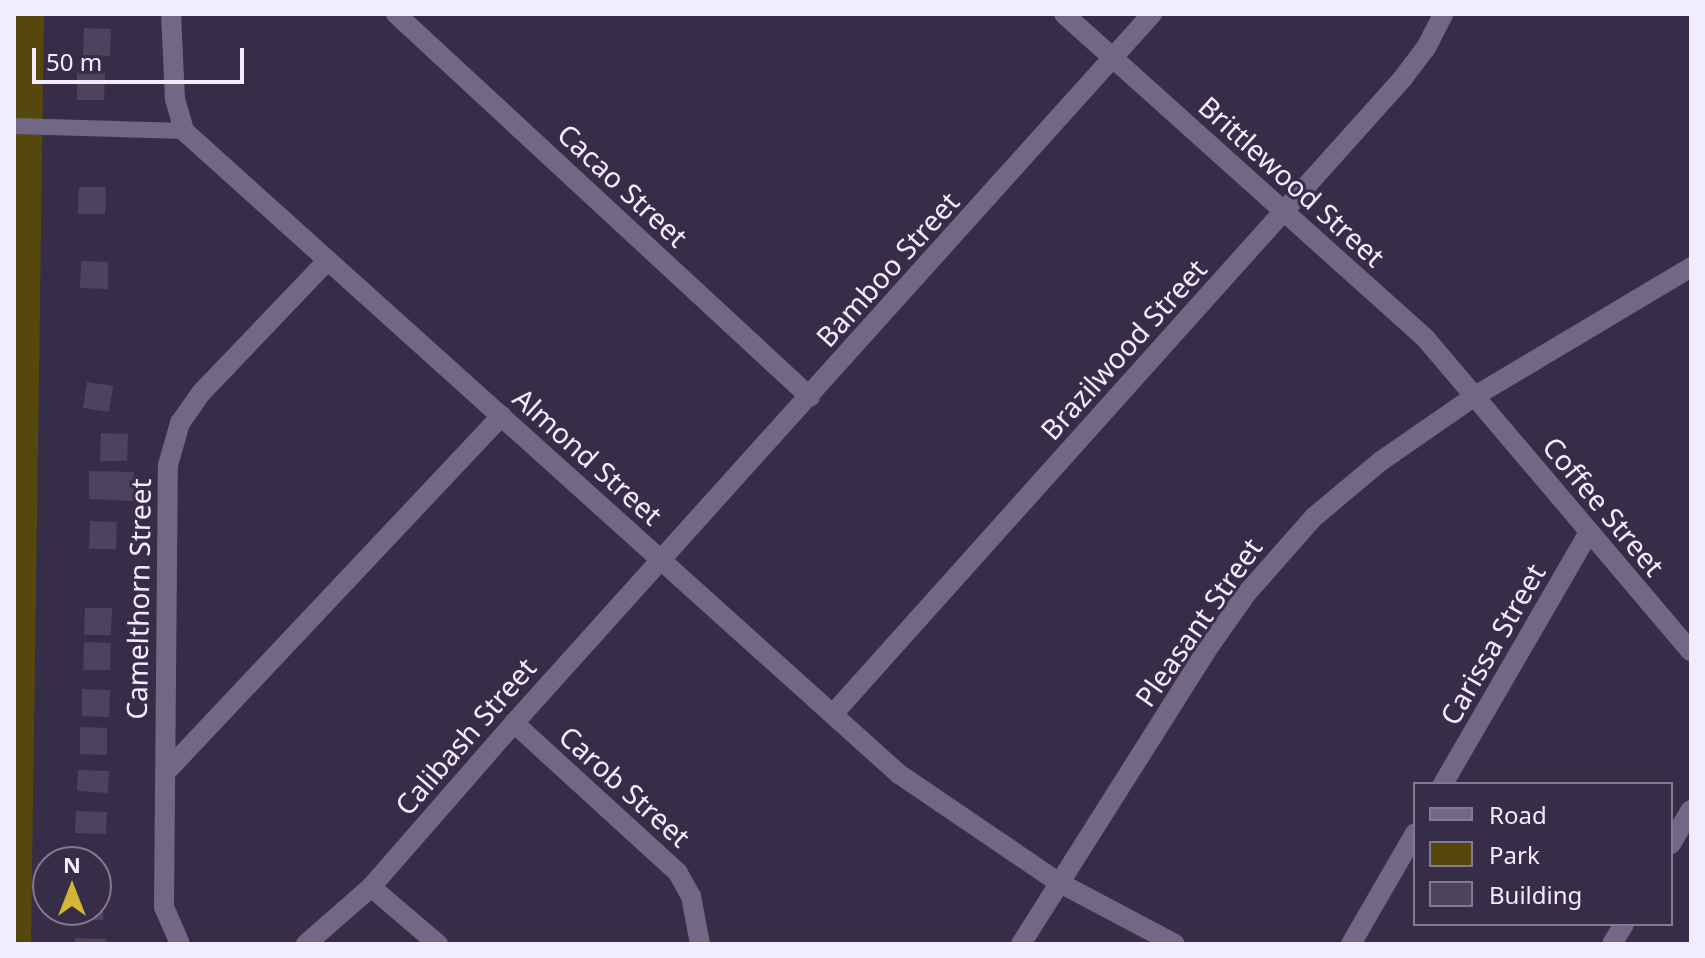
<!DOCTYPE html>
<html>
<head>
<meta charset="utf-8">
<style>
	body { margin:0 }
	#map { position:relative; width:1705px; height:958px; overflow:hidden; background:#362e48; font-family:"Noto Sans",sans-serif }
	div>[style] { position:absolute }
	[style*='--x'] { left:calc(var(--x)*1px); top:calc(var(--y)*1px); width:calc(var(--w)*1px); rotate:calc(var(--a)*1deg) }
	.green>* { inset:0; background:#56480c }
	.building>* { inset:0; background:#4c445f }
	.service>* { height:16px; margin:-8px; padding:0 8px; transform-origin:8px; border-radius:8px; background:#716886 }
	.minor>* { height:20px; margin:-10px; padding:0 10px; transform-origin:10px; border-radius:10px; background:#716886 }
	.tertiary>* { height:20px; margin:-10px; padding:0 10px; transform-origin:10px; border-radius:10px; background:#716886 }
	span { translate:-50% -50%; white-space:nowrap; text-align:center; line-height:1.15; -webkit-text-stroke:6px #362e48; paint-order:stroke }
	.street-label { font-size:28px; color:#f2edfe }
	.frame { position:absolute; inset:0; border:16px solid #f2edfe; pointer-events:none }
	.legend { position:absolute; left:1413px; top:782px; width:260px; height:144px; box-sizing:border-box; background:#362e48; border:2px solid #817a91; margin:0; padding:10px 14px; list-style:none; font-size:24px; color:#f2edfe }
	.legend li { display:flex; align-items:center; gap:16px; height:40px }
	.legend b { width:40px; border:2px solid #817a91 }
	.north { position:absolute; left:32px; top:846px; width:80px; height:80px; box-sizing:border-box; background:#362e48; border:2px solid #817a91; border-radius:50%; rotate:0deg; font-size:22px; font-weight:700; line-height:32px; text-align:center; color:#f2edfe }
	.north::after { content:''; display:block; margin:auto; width:28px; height:36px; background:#d3b635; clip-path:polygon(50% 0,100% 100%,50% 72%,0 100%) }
	.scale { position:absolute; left:32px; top:48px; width:212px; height:36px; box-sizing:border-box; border:4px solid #f2edfe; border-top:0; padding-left:10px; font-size:24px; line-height:28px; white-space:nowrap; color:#f2edfe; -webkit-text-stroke:6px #362e48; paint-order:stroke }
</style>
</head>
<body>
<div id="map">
	<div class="green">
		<div style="clip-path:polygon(14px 14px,44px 14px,31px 944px,14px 944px)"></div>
	</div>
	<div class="building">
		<div style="clip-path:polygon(84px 28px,111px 29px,110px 56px,83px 55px)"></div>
		<div style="clip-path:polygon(77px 72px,105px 72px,104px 100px,77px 100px)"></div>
		<div style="clip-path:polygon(79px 187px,106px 187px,105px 214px,78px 214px)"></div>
		<div style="clip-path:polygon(81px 261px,108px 262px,108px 289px,80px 288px)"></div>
		<div style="clip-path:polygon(87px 382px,113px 386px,109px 412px,83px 408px)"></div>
		<div style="clip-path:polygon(101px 433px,128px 434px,127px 461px,100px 461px)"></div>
		<div style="clip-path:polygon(89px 471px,134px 472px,134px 501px,89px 499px)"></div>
		<div style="clip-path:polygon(90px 521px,117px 522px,116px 549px,89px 549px)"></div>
		<div style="clip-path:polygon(85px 608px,112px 608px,111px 635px,84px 635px)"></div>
		<div style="clip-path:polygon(84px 642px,111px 643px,110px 670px,83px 670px)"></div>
		<div style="clip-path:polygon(82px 689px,110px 690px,109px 717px,82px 716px)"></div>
		<div style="clip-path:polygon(80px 727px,107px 728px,107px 755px,80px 754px)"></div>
		<div style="clip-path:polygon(78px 770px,109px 771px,108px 793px,77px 791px)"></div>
		<div style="clip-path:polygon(76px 811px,107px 812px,106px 834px,75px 833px)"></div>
		<div style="clip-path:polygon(70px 858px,101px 859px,100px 881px,96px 880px,96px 862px,70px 862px)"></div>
		<div style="clip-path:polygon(96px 898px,104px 899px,103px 920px,73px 919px,73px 910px,96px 910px)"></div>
		<div style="clip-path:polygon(75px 938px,106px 939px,106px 944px,75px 944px)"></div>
	</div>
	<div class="service">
		<div style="--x:14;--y:126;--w:170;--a:1.7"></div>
	</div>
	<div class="minor">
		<div style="--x:171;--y:14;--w:85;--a:87.3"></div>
		<div style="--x:175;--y:99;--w:33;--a:74"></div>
		<div style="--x:184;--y:131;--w:962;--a:41.97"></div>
		<div style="--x:899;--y:774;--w:192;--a:34.2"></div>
		<div style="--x:1058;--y:882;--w:132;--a:27.9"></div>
		<div style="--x:396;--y:14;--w:564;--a:42.77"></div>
		<div style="--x:1064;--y:14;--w:486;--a:41.9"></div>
		<div style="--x:1426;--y:339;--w:409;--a:49.7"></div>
		<div style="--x:833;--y:714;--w:854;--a:-48.13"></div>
		<div style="--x:1403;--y:78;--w:38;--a:-53"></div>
		<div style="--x:1426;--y:48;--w:38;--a:-63"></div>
		<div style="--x:514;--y:723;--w:222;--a:42.4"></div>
		<div style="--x:678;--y:873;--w:26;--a:61"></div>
		<div style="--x:691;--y:896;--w:49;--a:79.4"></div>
		<div style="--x:165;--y:773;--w:491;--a:-46.7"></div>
		<div style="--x:1443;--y:784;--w:291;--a:-59.9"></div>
		<div style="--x:1671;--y:844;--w:39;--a:-60"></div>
		<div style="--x:371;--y:887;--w:88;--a:40.4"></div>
		<div style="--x:180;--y:944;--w:40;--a:-113.4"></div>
		<div style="--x:164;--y:907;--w:442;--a:-89.5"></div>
		<div style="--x:168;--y:465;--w:44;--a:-74.1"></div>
		<div style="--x:180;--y:423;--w:37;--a:-55"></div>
		<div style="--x:201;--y:393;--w:182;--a:-46.3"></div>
		<div style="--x:306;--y:944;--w:86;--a:-41.2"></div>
		<div style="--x:371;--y:887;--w:218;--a:-48.9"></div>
		<div style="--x:514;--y:723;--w:954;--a:-48.02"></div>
		<div style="--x:1351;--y:944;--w:128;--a:-60"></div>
		<div style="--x:1612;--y:944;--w:23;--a:-59"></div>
	</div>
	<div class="tertiary">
		<div style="--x:1021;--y:944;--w:347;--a:-57.7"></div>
		<div style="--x:1206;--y:651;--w:70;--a:-54.9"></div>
		<div style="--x:1246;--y:594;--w:103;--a:-48.6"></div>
		<div style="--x:1314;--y:517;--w:87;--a:-39.9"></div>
		<div style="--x:1381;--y:461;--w:114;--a:-34.7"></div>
		<div style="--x:1475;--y:396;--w:252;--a:-30.8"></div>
	</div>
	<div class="street-label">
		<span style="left:1292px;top:181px;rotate:42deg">Brittlewood Street</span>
		<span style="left:623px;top:185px;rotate:43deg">Cacao Street</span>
		<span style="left:887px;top:269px;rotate:-48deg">Bamboo Street</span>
		<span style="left:1123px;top:349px;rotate:-48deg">Brazilwood Street</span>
		<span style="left:588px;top:456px;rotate:42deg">Almond Street</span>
		<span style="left:1604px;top:506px;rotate:50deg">Coffee Street</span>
		<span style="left:138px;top:599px;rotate:-89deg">Camelthorn Street</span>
		<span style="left:1198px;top:622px;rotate:-55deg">Pleasant Street</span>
		<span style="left:1492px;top:644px;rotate:-60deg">Carissa Street</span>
		<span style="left:465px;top:736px;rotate:-49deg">Calibash Street</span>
		<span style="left:625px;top:786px;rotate:42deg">Carob Street</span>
	</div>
	<div class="frame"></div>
	<ul class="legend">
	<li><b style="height:10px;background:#716886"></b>Road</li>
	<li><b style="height:22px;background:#56480c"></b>Park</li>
	<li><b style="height:22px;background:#4c445f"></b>Building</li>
	</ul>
	<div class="north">N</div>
	<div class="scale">50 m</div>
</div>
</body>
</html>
